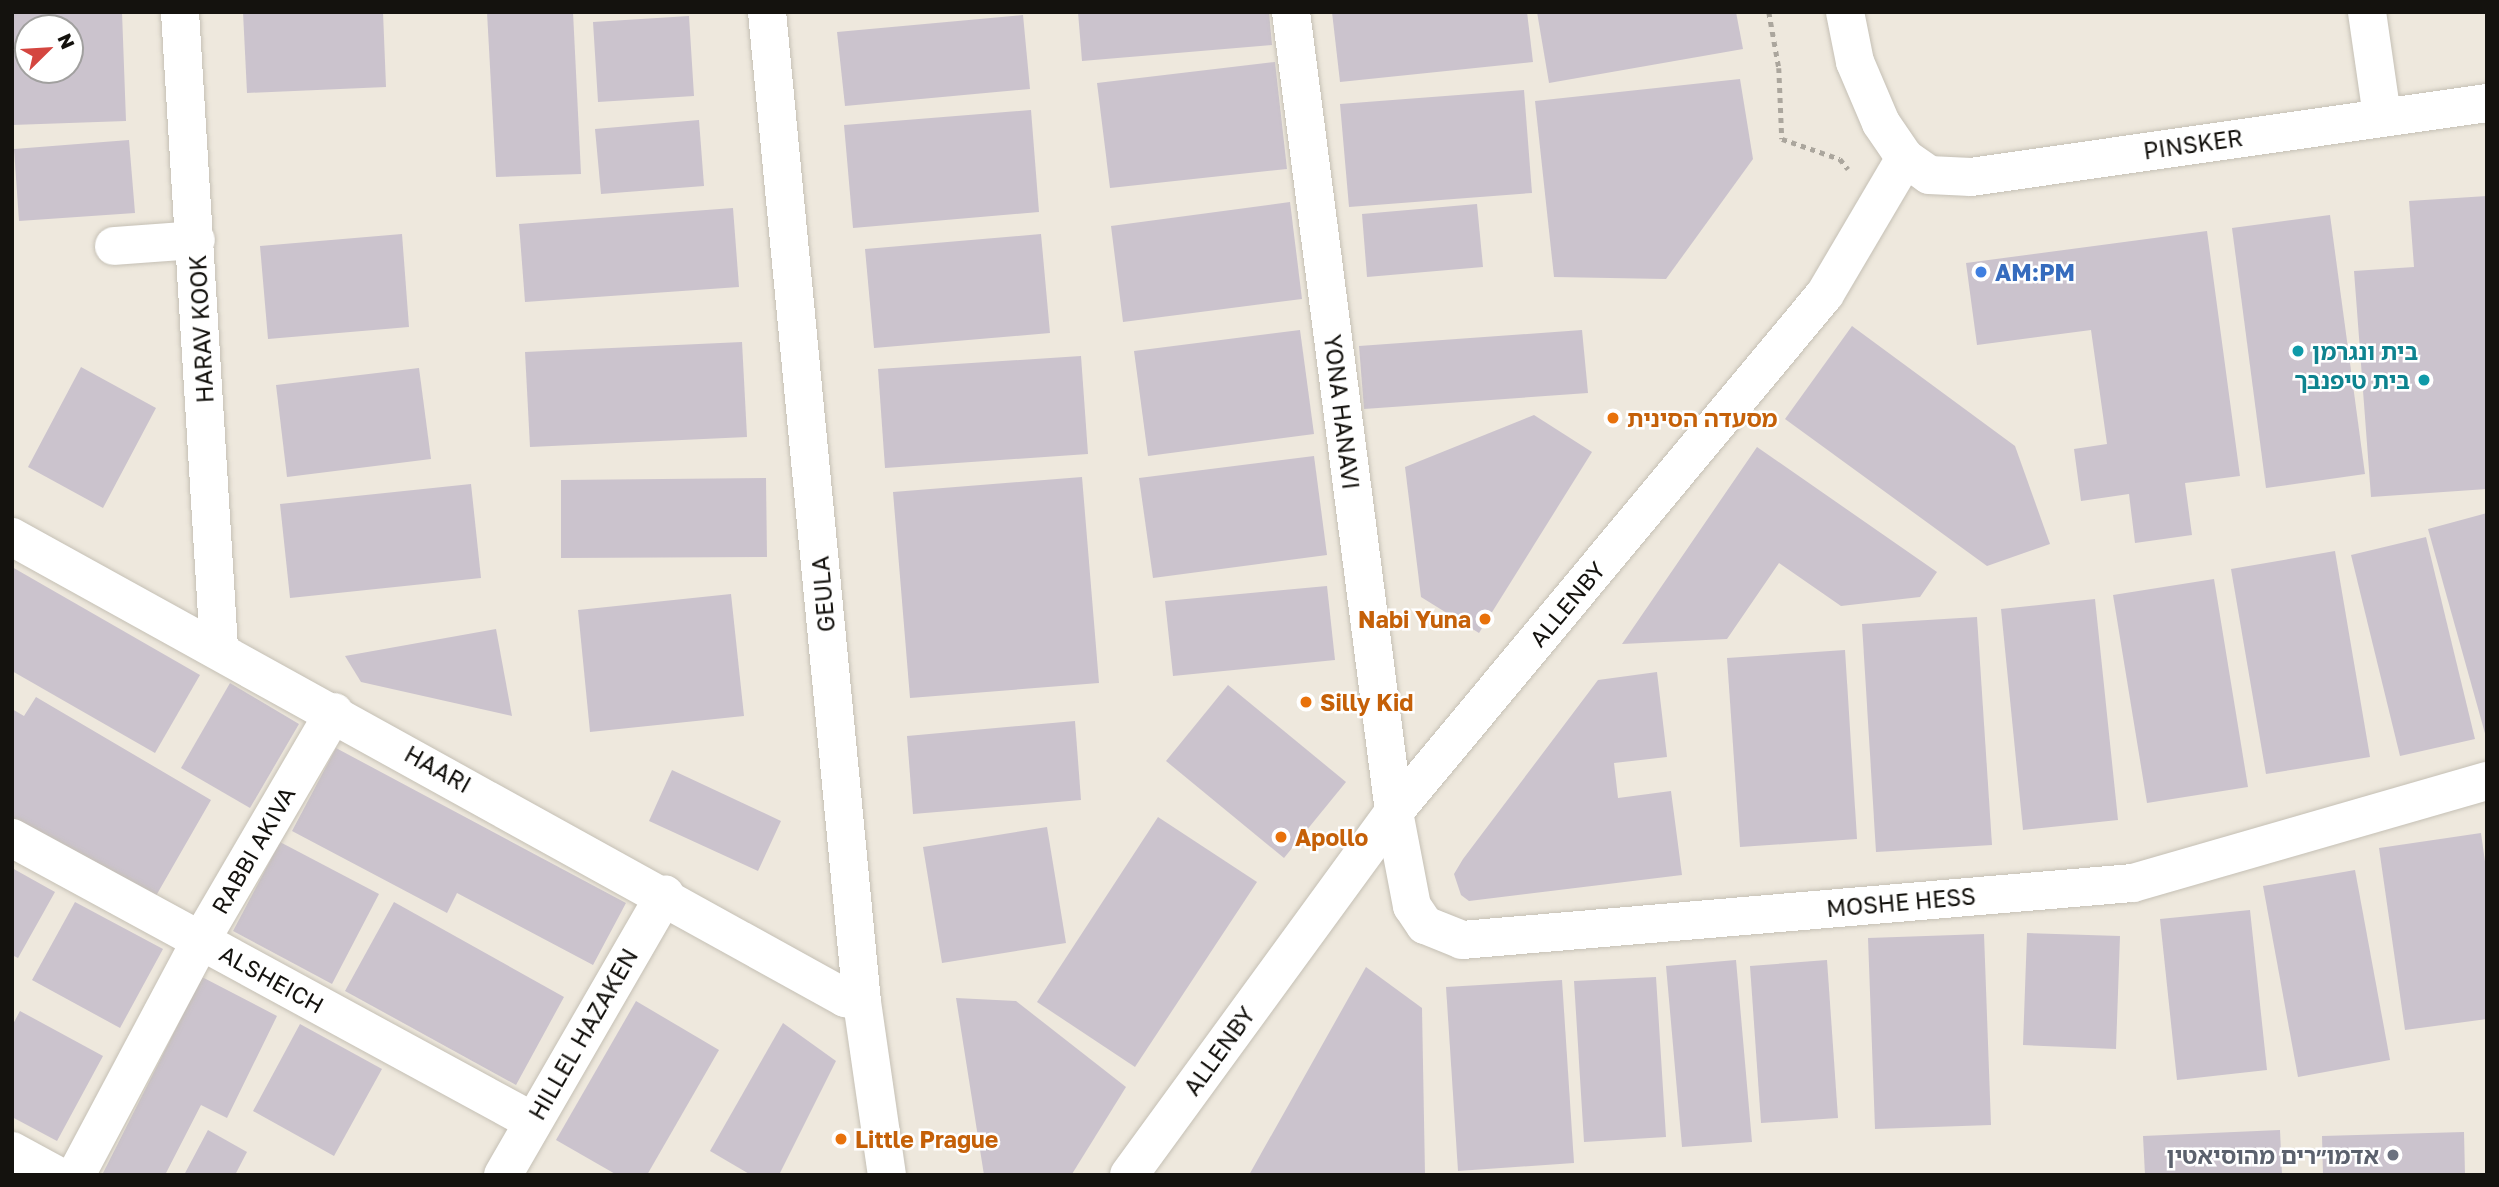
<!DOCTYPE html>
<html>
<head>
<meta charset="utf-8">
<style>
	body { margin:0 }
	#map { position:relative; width:2499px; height:1187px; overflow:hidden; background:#eee8dd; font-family:"Golos Text","Noto Sans Hebrew",sans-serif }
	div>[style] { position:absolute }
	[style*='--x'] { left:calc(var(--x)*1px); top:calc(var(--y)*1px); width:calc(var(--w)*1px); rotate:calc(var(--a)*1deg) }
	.building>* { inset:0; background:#cbc3cd }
	.path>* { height:4.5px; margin-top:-2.25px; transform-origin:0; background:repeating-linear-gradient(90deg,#aba69d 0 5px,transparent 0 10px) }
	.roads { filter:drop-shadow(0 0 2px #c5c0b5) drop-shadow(0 0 2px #c5c0b5) }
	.minor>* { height:38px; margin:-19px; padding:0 19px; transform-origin:19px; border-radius:19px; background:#fff }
	.dots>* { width:19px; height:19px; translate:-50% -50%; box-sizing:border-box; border:4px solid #fff; border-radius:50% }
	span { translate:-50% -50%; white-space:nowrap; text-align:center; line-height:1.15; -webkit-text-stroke:5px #fff; paint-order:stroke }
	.street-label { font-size:23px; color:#14120e }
	.shop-label { font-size:23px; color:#366cbe; font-weight:700 }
	.left { translate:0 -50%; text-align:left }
	.culture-label { font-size:23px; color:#0d838f; font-weight:700 }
	.right { translate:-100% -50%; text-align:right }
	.food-label { font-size:23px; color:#c56008; font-weight:700 }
	.worship-label { font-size:23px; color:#5b616d; font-weight:700 }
	.frame { position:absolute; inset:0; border:14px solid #14120e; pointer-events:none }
	.north { position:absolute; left:14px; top:14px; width:70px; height:70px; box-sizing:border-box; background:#fff; border:2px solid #a1a09f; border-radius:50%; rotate:66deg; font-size:19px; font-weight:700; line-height:28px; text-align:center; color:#14120e }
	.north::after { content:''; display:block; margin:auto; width:24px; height:32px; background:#d44640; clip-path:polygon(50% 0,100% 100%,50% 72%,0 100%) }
</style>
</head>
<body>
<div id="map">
	<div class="building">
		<div style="clip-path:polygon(evenodd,12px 12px,122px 12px,126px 121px,12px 125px,12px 12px,28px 28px,70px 28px,70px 70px,28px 70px,28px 28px)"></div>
		<div style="clip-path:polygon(243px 12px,383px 12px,386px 87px,247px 93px)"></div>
		<div style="clip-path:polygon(487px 12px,573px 12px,581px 174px,496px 177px)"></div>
		<div style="clip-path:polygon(1078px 12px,1269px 12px,1272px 45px,1082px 61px)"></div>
		<div style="clip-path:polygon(1332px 12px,1527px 12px,1533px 62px,1340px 82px)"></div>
		<div style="clip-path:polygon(1537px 12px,1736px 12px,1743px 49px,1549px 83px)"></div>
		<div style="clip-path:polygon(1023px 15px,1030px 89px,845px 106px,837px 32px)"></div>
		<div style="clip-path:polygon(689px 16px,694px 96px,598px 102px,593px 22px)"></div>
		<div style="clip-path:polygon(1275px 62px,1287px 169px,1110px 188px,1097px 83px)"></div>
		<div style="clip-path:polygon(1740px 79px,1753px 159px,1666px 279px,1554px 277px,1535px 101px)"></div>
		<div style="clip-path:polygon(1524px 90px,1532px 193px,1349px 207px,1340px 104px)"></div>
		<div style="clip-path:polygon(1031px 110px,1039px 212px,853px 228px,844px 125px)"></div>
		<div style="clip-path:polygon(699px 120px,704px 186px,601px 194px,595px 129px)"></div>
		<div style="clip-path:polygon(129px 140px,135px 213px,19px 221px,14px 149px)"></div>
		<div style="clip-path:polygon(2487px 196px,2487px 489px,2371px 497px,2354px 271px,2414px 267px,2409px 201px)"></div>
		<div style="clip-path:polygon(1290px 202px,1302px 299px,1123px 322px,1111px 226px)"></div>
		<div style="clip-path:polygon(1477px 204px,1483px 267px,1367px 277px,1362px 214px)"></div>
		<div style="clip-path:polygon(733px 208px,739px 287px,525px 302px,519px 224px)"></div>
		<div style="clip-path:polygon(2330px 215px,2365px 474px,2266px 488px,2232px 228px)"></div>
		<div style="clip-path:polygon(2207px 231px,2240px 476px,2185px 483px,2192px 535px,2135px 543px,2129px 494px,2081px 501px,2074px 449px,2107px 444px,2091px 330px,1977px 345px,1966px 263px)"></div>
		<div style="clip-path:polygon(402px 234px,409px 327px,268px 339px,260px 246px)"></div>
		<div style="clip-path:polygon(1041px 234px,1050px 333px,874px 348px,865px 249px)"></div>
		<div style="clip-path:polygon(1852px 326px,2015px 446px,2050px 544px,1987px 566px,1785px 419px)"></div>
		<div style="clip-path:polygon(1300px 330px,1314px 434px,1148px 456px,1134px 351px)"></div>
		<div style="clip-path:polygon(1582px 330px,1588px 393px,1364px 409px,1359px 346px)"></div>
		<div style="clip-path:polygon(742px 342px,747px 437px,530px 447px,525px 352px)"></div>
		<div style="clip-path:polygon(1081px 356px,1088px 454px,885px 468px,878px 369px)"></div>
		<div style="clip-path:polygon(81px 367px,156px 408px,103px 508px,28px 467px)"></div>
		<div style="clip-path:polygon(419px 368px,431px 459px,287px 477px,276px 385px)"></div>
		<div style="clip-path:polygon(1534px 415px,1592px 452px,1479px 633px,1421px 597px,1405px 467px)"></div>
		<div style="clip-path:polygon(1757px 447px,1937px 572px,1920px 597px,1841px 606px,1779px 563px,1727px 639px,1622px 644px)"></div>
		<div style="clip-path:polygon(1314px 456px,1327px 555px,1153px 578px,1139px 478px)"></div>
		<div style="clip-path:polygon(1082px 477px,1099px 683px,910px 698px,893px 492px)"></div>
		<div style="clip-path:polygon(766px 478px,767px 557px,561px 558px,561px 480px)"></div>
		<div style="clip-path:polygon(471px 484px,481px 578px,290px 598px,280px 504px)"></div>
		<div style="clip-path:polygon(2487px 513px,2487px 737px,2486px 737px,2428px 529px)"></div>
		<div style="clip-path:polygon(2426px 537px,2475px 739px,2400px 756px,2351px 555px)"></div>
		<div style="clip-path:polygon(2335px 551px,2370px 757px,2266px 774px,2231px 569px)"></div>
		<div style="clip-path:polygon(12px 567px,200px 675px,155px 753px,12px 671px)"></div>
		<div style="clip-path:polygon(2214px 579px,2248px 787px,2147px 803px,2113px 595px)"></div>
		<div style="clip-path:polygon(1327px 586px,1335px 660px,1173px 676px,1165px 601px)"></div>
		<div style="clip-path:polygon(731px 594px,744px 716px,590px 732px,578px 610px)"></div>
		<div style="clip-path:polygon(2095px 599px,2118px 820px,2023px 830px,2001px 609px)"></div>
		<div style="clip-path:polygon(1977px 617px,1992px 845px,1876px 852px,1862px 624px)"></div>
		<div style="clip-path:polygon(496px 629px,512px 716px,361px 682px,345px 656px)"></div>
		<div style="clip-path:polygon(1845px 650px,1857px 839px,1740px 847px,1727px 658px)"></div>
		<div style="clip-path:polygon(1657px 672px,1667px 757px,1614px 763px,1618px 798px,1671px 791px,1682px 875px,1469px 901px,1461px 895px,1454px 874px,1463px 859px,1598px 680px)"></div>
		<div style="clip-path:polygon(230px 683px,299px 724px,250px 808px,181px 768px)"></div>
		<div style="clip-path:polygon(1228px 685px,1346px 782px,1284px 858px,1166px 761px)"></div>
		<div style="clip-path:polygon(36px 697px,211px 800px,153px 901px,12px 818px,12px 709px,24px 716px)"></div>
		<div style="clip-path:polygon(1075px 721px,1081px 800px,913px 814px,907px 736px)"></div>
		<div style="clip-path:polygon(336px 748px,626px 903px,593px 965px,457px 893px,447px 913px,292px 831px)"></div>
		<div style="clip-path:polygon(672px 770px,781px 821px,758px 871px,649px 821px)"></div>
		<div style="clip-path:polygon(1158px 817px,1257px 882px,1135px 1067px,1037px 1002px)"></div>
		<div style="clip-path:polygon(1047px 827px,1066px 943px,942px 963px,923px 847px)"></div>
		<div style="clip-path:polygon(2481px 833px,2487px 876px,2487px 1019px,2405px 1030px,2379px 848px)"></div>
		<div style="clip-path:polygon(280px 842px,379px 894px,332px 984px,233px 931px)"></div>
		<div style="clip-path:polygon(12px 868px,55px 892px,18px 958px,12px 955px)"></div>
		<div style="clip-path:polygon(2355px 870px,2390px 1060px,2298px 1077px,2263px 886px)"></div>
		<div style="clip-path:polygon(75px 902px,163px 949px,120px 1028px,32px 980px)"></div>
		<div style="clip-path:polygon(394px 902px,564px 997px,516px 1085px,345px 991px)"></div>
		<div style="clip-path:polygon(2250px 910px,2267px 1070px,2177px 1080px,2160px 919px)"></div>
		<div style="clip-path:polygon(2027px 933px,2120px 936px,2116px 1049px,2023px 1045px)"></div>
		<div style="clip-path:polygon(1984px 934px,1991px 1125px,1875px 1129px,1868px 938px)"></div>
		<div style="clip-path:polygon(1736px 960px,1752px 1142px,1682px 1147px,1666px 966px)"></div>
		<div style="clip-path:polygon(1827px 960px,1838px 1118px,1761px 1123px,1750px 966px)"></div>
		<div style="clip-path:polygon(1366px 967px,1422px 1008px,1425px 1175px,1249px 1175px)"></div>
		<div style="clip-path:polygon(202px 977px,277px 1016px,227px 1118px,201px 1105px,165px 1175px,102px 1175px)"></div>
		<div style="clip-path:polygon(1656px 977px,1666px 1137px,1584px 1142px,1574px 981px)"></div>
		<div style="clip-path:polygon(1562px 980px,1574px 1163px,1458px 1171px,1446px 987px)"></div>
		<div style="clip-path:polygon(956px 998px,1016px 1001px,1126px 1087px,1072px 1174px,984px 1175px)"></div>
		<div style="clip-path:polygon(636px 1001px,719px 1050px,647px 1175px,617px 1175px,556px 1140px)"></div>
		<div style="clip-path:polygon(20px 1011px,103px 1056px,57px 1141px,12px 1117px,12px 1026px)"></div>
		<div style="clip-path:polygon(783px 1023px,836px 1061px,779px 1175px,751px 1175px,710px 1151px)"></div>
		<div style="clip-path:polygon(300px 1024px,382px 1069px,334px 1156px,253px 1111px)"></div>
		<div style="clip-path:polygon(208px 1130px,247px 1152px,235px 1175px,184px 1175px)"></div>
		<div style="clip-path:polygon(2280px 1130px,2282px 1175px,2145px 1175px,2143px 1136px)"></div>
		<div style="clip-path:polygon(2464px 1132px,2465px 1175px,2323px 1175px,2322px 1136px)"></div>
	</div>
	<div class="path">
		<div style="--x:1769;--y:12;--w:57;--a:79.9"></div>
		<div style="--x:1779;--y:68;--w:71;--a:87.6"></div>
		<div style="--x:1782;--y:139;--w:61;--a:19"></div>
		<div style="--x:1840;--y:159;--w:13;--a:51"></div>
	</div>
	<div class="roads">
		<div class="minor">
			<div style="--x:180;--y:12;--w:636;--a:86.49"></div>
			<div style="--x:767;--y:12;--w:995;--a:84.52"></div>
			<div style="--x:862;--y:1002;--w:175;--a:81.8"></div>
			<div style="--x:1291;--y:12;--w:807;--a:82.66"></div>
			<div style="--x:1394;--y:812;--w:96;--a:79.2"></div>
			<div style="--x:1412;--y:906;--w:23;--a:56"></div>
			<div style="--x:1425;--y:925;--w:40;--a:22"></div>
			<div style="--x:1462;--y:940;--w:673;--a:-4.86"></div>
			<div style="--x:2133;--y:883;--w:368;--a:-16.1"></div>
			<div style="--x:1845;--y:12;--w:51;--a:78.7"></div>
			<div style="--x:1855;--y:62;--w:66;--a:66.9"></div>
			<div style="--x:1881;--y:123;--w:42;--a:55.6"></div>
			<div style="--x:1905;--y:158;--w:29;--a:35"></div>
			<div style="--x:1929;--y:175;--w:42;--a:2.7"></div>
			<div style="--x:1971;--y:177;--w:521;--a:-8.16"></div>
			<div style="--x:2367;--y:12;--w:105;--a:81.8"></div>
			<div style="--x:114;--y:246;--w:82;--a:-4.2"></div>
			<div style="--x:12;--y:537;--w:952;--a:28.96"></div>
			<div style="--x:845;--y:998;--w:17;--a:13"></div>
			<div style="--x:12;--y:838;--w:592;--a:28.56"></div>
			<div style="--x:12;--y:1151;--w:50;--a:28.6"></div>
			<div style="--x:76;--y:1175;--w:266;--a:-62"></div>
			<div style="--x:201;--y:940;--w:264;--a:-59.7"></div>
			<div style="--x:503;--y:1175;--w:324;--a:-60"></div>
			<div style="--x:1129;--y:1175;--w:449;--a:-53.9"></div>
			<div style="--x:1394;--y:812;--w:674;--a:-50.24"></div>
			<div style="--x:1825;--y:294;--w:158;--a:-59.5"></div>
		</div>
	</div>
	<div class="dots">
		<div style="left:1981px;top:272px;background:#3f7fe0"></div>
		<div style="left:2298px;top:351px;background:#0f9aa8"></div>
		<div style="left:2424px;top:380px;background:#0f9aa8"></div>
		<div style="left:1613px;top:418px;background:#e8710a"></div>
		<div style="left:1485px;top:619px;background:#e8710a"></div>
		<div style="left:1306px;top:702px;background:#e8710a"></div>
		<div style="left:1281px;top:837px;background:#e8710a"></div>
		<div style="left:841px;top:1139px;background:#e8710a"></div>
		<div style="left:2393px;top:1155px;background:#6b7280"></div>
	</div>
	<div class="street-label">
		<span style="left:2193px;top:144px;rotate:-8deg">PINSKER</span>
		<span style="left:201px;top:329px;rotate:-93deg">HARAV KOOK</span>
		<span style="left:1342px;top:412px;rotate:83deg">YONA HANAVI</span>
		<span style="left:823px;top:594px;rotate:-95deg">GEULA</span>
		<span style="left:1567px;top:604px;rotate:-50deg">ALLENBY</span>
		<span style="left:438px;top:769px;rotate:29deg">HAARI</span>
		<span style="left:253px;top:850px;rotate:-60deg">RABBI AKIVA</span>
		<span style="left:1901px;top:902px;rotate:-5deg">MOSHE HESS</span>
		<span style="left:272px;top:979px;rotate:29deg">ALSHEICH</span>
		<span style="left:583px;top:1034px;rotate:-60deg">HILLEL HAZAKEN</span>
		<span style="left:1219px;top:1051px;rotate:-54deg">ALLENBY</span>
	</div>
	<div class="shop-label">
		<span class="left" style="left:1995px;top:272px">AM:PM</span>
	</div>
	<div class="culture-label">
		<span class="left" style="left:2312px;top:351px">בית ונגרמן</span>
		<span class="right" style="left:2410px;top:380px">בית טיפנבך</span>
	</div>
	<div class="food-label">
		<span class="left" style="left:1627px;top:418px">מסעדה הסינית</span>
		<span class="right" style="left:1471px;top:619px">Nabi Yuna</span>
		<span class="left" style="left:1320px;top:702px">Silly Kid</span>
		<span class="left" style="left:1295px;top:837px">Apollo</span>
		<span class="left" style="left:855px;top:1139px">Little Prague</span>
	</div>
	<div class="worship-label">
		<span class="right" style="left:2379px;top:1155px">אדמו״רים מהוסיאטין</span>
	</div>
	<div class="frame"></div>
	<div class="north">N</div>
</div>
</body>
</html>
